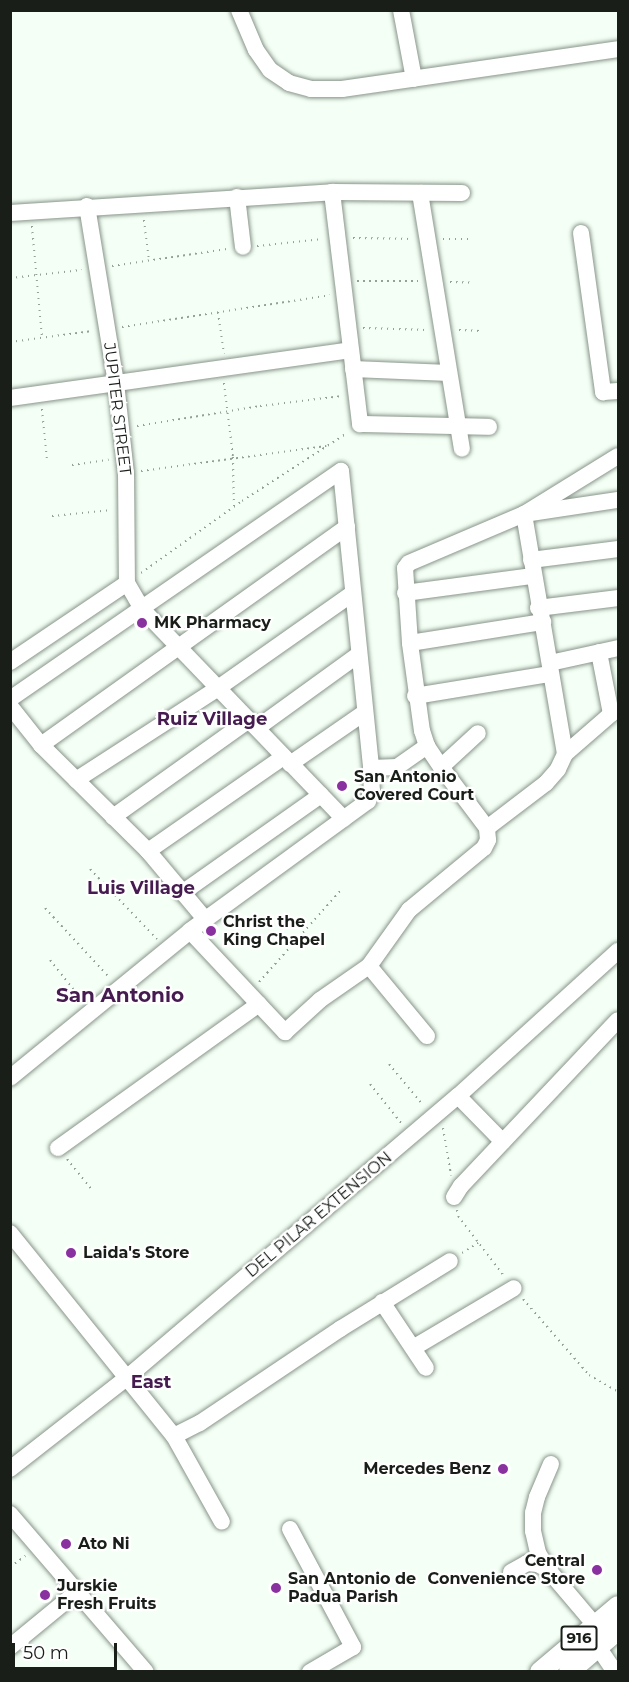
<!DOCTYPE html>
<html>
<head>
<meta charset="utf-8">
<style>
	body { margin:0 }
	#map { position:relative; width:629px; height:1682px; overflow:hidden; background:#f4fff5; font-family:Montserrat,sans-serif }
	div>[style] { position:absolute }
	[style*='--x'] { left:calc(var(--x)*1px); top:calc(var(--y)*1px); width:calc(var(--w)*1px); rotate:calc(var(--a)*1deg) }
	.path>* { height:2px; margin-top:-1px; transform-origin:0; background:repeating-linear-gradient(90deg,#969f97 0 1.5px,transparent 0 6px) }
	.roads { filter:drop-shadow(0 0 2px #88958a) drop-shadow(0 0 2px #88958a) }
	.minor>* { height:16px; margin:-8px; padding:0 8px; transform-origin:8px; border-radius:8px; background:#fff }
	.major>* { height:20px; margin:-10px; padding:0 10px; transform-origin:10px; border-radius:10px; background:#fff }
	.dots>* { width:16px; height:16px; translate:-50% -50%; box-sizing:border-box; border:3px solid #fff; border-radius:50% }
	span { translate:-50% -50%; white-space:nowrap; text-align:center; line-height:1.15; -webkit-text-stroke:4.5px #fff; paint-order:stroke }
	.shield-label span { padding:2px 4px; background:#fff; border:2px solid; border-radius:4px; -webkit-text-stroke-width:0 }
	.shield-label { font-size:15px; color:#191e19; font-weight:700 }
	.street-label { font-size:16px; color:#191e19 }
	.poi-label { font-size:16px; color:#191e19; font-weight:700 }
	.left { translate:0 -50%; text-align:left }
	.right { translate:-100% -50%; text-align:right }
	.neighbourhood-label { font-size:18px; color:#451b50; font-weight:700 }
	.quarter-label { font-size:20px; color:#451b50; font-weight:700 }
	.frame { position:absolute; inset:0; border:12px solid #191e19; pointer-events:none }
	.scale { position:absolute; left:12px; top:1643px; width:105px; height:27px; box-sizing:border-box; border:3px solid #191e19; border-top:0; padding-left:8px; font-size:18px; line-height:21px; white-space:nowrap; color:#191e19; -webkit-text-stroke:4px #fff; paint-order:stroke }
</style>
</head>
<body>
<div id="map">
	<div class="path">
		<div style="--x:144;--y:220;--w:39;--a:83"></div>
		<div style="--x:32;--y:226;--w:111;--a:84.9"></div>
		<div style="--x:353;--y:238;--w:60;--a:1"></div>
		<div style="--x:443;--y:239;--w:27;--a:0"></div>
		<div style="--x:257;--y:246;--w:66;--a:-6.1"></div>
		<div style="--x:112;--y:266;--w:116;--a:-8.4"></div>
		<div style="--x:10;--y:278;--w:72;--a:-6.3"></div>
		<div style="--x:357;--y:281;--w:63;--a:0"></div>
		<div style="--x:450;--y:282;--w:24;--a:2"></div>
		<div style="--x:218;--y:312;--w:42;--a:81.9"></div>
		<div style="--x:122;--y:327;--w:210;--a:-8.7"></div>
		<div style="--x:363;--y:328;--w:63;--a:1.8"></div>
		<div style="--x:459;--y:330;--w:21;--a:3"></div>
		<div style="--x:10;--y:342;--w:83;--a:-7.6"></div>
		<div style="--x:224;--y:383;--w:75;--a:83.1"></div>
		<div style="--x:233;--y:457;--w:49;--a:88.8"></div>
		<div style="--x:42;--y:409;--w:51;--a:84.4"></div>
		<div style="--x:137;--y:426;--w:125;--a:-9.2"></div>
		<div style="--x:260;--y:406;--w:83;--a:-7"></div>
		<div style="--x:72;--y:465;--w:37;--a:-8"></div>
		<div style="--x:141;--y:471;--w:187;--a:-7.7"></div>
		<div style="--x:52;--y:516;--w:60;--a:-5.7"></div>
		<div style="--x:141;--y:573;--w:124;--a:-35.5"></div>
		<div style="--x:242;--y:501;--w:125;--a:-32.9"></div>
		<div style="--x:90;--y:869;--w:97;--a:46.3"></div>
		<div style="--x:45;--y:908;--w:94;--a:47.2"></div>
		<div style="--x:50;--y:960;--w:51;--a:51.3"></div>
		<div style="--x:259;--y:982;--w:125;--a:-48.3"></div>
		<div style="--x:389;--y:1064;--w:53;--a:50.3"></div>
		<div style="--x:370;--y:1084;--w:51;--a:51.3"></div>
		<div style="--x:443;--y:1128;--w:48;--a:80.3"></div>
		<div style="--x:67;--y:1159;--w:41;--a:50.9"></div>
		<div style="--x:457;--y:1210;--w:6;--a:81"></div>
		<div style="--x:458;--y:1216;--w:76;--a:52.5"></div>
		<div style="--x:462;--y:1253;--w:19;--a:-32"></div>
		<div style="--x:523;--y:1299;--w:101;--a:49"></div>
		<div style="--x:589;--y:1375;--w:34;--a:30"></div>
		<div style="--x:10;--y:1567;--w:19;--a:-36"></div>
	</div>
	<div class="roads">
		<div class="minor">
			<div style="--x:239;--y:10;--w:43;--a:67"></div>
			<div style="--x:256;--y:50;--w:24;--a:55"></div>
			<div style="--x:270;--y:70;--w:23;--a:34"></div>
			<div style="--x:289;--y:83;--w:23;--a:15"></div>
			<div style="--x:311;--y:89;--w:31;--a:0"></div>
			<div style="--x:342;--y:89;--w:279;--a:-8.2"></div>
			<div style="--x:401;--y:10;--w:70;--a:79.3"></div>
			<div style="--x:332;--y:192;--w:234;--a:83.1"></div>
			<div style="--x:360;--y:424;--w:129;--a:1.3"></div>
			<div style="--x:420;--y:193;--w:259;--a:80.7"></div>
			<div style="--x:237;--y:197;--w:50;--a:83.2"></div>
			<div style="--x:87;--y:206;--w:179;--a:80.7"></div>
			<div style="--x:116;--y:383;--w:91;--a:83.7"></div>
			<div style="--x:126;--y:473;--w:110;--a:89.5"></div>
			<div style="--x:127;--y:583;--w:30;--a:60"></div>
			<div style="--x:142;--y:609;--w:291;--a:46.1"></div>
			<div style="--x:10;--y:213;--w:323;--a:-3.7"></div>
			<div style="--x:332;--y:192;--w:130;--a:0.4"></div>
			<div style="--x:581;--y:233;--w:161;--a:82.1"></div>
			<div style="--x:603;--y:392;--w:15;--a:-4"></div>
			<div style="--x:353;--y:369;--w:96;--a:2.4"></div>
			<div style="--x:10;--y:398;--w:344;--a:-8"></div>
			<div style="--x:531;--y:560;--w:88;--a:-7.2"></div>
			<div style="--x:405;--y:593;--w:129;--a:-7.6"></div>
			<div style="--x:538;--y:608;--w:81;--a:-7.1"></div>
			<div style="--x:410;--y:643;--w:135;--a:-9"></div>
			<div style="--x:10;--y:662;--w:141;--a:-34"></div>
			<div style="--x:550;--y:663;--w:70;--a:-12.4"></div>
			<div style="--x:415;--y:696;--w:137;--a:-9.3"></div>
			<div style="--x:10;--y:699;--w:402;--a:-34.6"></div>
			<div style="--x:341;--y:471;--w:299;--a:84.2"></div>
			<div style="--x:371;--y:768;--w:23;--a:88"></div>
			<div style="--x:372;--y:791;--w:11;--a:112"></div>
			<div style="--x:368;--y:801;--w:220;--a:143.9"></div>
			<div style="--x:190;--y:931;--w:232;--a:140.8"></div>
			<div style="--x:10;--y:706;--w:50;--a:51.5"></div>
			<div style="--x:41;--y:745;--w:151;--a:44.7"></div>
			<div style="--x:148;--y:851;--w:89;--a:50"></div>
			<div style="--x:257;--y:728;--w:125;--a:-35.9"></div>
			<div style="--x:41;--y:745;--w:376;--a:-35.5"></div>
			<div style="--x:565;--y:754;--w:243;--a:-99.7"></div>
			<div style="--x:524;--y:514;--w:95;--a:-8.5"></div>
			<div style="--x:290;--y:764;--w:90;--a:-34.6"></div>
			<div style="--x:441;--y:767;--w:50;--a:-42.6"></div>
			<div style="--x:371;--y:768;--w:26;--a:-2"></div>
			<div style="--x:397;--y:767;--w:37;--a:-35"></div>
			<div style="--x:76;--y:780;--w:169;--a:-32.9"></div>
			<div style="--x:218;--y:688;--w:165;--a:-35.1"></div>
			<div style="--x:113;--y:817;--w:167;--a:-35.5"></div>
			<div style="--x:487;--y:828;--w:74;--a:-37.3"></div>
			<div style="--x:546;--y:783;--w:18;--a:-49"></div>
			<div style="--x:558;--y:769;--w:17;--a:-65"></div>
			<div style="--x:565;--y:754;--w:61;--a:-41"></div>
			<div style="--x:611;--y:714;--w:63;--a:-101"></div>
			<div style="--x:148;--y:851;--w:165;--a:-34.8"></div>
			<div style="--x:182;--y:893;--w:170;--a:-35.2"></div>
			<div style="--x:190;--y:931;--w:139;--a:46.8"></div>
			<div style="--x:285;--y:1032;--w:47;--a:-42.4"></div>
			<div style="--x:320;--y:1000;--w:60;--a:-34.8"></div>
			<div style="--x:369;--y:966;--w:69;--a:-54.5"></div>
			<div style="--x:409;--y:910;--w:97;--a:-39.6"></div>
			<div style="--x:484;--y:848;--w:9;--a:-63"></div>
			<div style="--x:488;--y:840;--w:12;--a:-95"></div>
			<div style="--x:487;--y:828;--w:76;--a:-127"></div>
			<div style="--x:441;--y:767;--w:25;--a:-124"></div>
			<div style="--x:427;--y:746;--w:16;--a:-108"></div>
			<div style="--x:422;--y:731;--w:89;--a:-97.8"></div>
			<div style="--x:410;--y:643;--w:75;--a:-93.8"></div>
			<div style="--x:405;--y:568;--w:6;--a:-51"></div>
			<div style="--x:409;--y:563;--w:125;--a:-23.1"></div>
			<div style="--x:524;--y:514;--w:110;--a:-31.7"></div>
			<div style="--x:369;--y:966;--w:91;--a:50.4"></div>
			<div style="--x:458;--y:1096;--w:64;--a:45.6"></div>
			<div style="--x:58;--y:1148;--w:247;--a:-35.6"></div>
			<div style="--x:454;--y:1197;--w:13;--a:-58"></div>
			<div style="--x:461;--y:1186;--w:228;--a:-46.6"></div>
			<div style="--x:10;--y:1233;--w:261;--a:51.1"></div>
			<div style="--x:174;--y:1436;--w:98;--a:60.8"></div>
			<div style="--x:382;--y:1302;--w:79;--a:56.3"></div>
			<div style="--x:413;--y:1348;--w:117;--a:-30.7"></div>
			<div style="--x:174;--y:1436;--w:29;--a:-27"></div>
			<div style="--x:200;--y:1423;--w:169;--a:-33.9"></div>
			<div style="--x:340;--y:1329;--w:129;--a:-31.7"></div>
			<div style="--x:551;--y:1464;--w:36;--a:113"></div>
			<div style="--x:537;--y:1497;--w:16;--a:104"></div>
			<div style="--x:533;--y:1513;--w:18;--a:90"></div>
			<div style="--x:533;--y:1531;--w:23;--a:77"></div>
			<div style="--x:538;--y:1553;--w:22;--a:58"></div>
			<div style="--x:550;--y:1572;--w:70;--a:49.7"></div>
			<div style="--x:10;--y:1469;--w:145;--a:-38"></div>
			<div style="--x:124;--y:1380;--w:438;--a:-40.4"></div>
			<div style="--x:458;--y:1096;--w:216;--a:-42.2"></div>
			<div style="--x:10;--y:1514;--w:208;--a:49.3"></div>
			<div style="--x:290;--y:1529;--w:134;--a:61.9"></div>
			<div style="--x:353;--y:1647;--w:50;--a:149.8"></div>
			<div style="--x:511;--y:1572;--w:18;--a:-29"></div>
			<div style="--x:527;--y:1563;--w:11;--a:5"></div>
			<div style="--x:538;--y:1564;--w:14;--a:30"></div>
			<div style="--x:592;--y:1638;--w:41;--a:55.9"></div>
			<div style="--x:10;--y:1647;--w:87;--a:-39.4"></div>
		</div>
		<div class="major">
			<div style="--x:540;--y:1672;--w:102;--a:-40.2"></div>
			<div style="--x:569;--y:1672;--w:65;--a:-40.6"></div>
		</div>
	</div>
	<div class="dots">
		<div style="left:142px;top:623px;background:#89329f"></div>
		<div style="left:342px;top:786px;background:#89329f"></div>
		<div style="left:211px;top:931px;background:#89329f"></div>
		<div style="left:71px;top:1253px;background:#89329f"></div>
		<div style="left:503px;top:1469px;background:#89329f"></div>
		<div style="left:66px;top:1544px;background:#89329f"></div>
		<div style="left:597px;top:1570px;background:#89329f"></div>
		<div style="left:276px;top:1588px;background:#89329f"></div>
		<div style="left:45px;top:1595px;background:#89329f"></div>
	</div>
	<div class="shield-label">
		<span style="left:579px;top:1638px">916</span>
	</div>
	<div class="street-label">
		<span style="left:117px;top:409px;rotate:83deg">JUPITER STREET</span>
		<span style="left:319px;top:1215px;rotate:-40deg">DEL PILAR EXTENSION</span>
	</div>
	<div class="poi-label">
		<span class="left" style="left:154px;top:623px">MK Pharmacy</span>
		<span class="left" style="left:354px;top:786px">San Antonio<br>Covered Court</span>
		<span class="left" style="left:223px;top:931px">Christ the<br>King Chapel</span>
		<span class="left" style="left:83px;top:1253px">Laida's Store</span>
		<span class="right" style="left:491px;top:1469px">Mercedes Benz</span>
		<span class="left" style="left:78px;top:1544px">Ato Ni</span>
		<span class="right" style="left:585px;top:1570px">Central<br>Convenience Store</span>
		<span class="left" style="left:288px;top:1588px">San Antonio de<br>Padua Parish</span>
		<span class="left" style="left:57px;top:1595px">Jurskie<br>Fresh Fruits</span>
	</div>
	<div class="neighbourhood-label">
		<span style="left:212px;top:719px">Ruiz Village</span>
		<span style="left:141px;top:888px">Luis Village</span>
		<span style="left:151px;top:1382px">East</span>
	</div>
	<div class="quarter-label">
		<span style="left:120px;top:995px">San Antonio</span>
	</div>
	<div class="frame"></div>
	<div class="scale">50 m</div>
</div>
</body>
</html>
